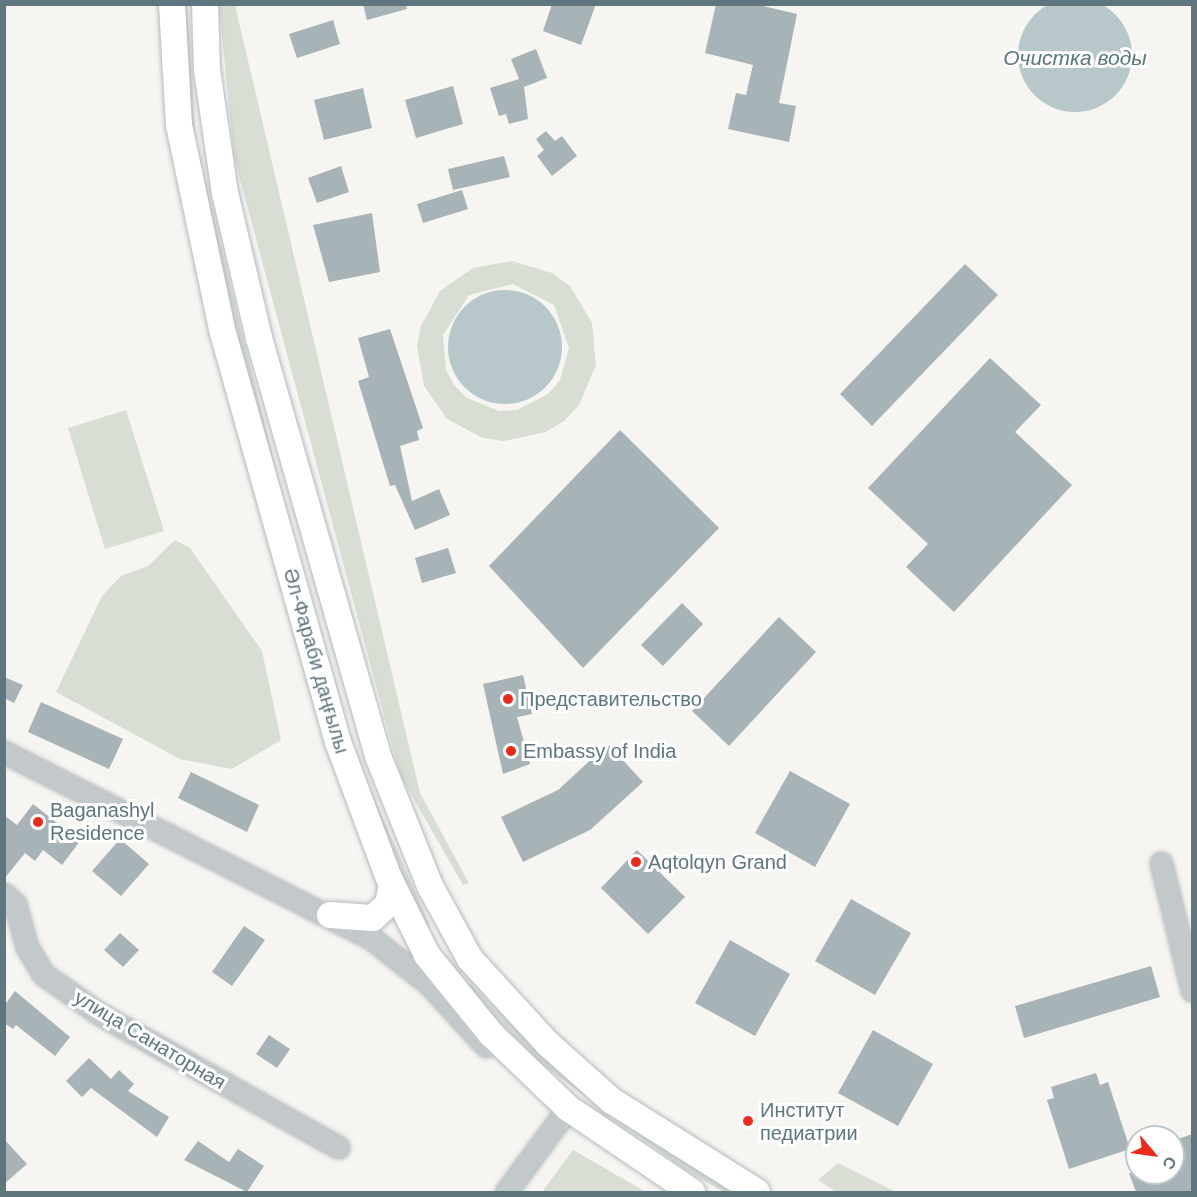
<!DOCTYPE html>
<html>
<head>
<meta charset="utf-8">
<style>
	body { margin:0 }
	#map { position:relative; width:1197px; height:1197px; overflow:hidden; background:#f6f5f2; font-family:Arial,sans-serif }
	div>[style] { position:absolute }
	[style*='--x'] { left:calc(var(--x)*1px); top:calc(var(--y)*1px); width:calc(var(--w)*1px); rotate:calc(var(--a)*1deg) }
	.green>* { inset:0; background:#d8ded3 }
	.water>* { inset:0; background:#b8c8ca }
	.round { border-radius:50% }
	.building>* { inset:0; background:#a7b3b6 }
	.roads { filter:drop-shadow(0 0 2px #b4babc) drop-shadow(0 0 2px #b4babc) }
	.minor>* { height:21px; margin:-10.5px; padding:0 10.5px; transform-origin:10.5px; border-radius:10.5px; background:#c3c8ca }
	.major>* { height:26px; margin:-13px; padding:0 13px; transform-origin:13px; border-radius:13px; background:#fff }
	.dots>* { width:16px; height:16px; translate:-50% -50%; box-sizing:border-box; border:3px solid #fff; border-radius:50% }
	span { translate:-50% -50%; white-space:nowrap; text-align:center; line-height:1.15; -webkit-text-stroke:6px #fff; paint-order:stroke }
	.street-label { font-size:20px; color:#5f767f }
	.poi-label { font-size:20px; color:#5f767f }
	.left { translate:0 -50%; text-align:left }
	.water-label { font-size:21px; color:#5a777b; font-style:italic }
	.frame { position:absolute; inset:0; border:6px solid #5f767f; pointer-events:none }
	.north { position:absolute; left:1125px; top:1125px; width:60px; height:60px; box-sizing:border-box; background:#fff; border:2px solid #bfc8cc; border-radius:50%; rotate:119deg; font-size:16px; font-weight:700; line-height:24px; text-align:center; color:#5f767f }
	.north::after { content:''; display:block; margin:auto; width:21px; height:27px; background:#ee2a1a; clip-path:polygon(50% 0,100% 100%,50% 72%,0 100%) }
</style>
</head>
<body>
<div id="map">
	<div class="green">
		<div style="clip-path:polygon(178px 5px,187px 5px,196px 146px,300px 566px,356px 757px,430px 925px,425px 929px,349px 758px,253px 420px,188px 149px)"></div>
		<div style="clip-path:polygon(219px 5px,235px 5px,420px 793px,469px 883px,463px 885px,400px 775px,234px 157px)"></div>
		<div style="clip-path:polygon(evenodd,512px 261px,552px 273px,570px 286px,592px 323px,596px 365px,579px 405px,564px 421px,546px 432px,504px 441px,483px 438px,447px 419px,424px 386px,417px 346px,421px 326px,440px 291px,473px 268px,512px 261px,513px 284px,554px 305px,569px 348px,560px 380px,548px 394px,517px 410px,499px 411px,467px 398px,454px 385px,446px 370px,443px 335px,469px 295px,513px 284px)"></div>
		<div style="clip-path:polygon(126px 410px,164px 531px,105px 549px,68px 428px)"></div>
		<div style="clip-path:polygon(175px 540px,190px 548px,262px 651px,281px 740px,232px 769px,180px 759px,56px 692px,102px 596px,121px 576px,148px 566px)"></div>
		<div style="clip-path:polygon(471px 984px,549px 1062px,683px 1161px,736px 1192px,724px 1192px,681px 1167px,543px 1065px,464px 987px)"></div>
		<div style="clip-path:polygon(573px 1150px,646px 1192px,542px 1192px)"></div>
		<div style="clip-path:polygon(838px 1163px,896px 1192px,836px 1192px,818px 1180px)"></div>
	</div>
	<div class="water">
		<div class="round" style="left:1018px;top:-2px;width:114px;height:114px"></div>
		<div class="round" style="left:448px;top:290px;width:114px;height:114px"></div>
	</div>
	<div class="building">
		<div style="clip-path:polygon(363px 4px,406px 4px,407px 9px,367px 20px)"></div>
		<div style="clip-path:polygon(552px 4px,596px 4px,581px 45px,543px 31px)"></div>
		<div style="clip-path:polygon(716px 4px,754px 4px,797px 14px,779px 103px,796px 106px,789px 142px,728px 129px,736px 93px,746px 95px,753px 65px,705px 53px)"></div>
		<div style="clip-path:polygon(333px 20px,340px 44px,297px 58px,289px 34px)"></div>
		<div style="clip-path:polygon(536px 49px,547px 78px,524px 87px,528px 119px,509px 124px,506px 114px,499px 116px,490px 88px,519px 79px,511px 59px)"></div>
		<div style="clip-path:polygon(453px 86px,463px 124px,416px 138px,405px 100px)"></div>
		<div style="clip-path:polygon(363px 88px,372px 128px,324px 140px,314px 100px)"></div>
		<div style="clip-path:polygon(546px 131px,555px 141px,562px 136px,577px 156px,552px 176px,537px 156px,544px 150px,536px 139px)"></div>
		<div style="clip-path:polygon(504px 156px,510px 177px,453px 190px,448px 169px)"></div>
		<div style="clip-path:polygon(341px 166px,349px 192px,317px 203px,308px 178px)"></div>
		<div style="clip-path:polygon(462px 190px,468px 209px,423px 223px,417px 204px)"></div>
		<div style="clip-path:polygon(372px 213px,380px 272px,329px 282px,313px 225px)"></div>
		<div style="clip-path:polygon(965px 264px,998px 295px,872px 426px,840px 394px)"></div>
		<div style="clip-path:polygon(390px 329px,423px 428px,417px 431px,419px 440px,400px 446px,412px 501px,439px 489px,450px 515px,415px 530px,395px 485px,390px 486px,358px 381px,369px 377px,358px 338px)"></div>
		<div style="clip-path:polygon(990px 358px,1041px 405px,1015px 432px,1072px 485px,954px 612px,906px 567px,928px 544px,868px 488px)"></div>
		<div style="clip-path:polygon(620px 430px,719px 528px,583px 668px,489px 566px)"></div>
		<div style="clip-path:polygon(448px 548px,456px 573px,422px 583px,415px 558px)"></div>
		<div style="clip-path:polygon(682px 603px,703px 624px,663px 666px,641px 645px)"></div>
		<div style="clip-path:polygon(779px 617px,816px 652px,729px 746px,692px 711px)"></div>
		<div style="clip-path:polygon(523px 675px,532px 714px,517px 717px,530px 764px,503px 774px,483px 684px)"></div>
		<div style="clip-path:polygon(4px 677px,23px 685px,14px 703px,4px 698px)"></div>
		<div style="clip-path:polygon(41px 702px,123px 739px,109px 769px,28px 732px)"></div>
		<div style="clip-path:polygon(608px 744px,643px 782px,590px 830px,523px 862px,501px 817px,558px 790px)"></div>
		<div style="clip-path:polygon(790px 771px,850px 804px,815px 867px,755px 833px)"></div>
		<div style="clip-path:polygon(191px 772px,259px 805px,247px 832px,178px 798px)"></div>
		<div style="clip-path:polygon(33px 804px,80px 841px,62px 865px,43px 850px,35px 861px,25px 853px,4px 879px,4px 815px,17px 825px)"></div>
		<div style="clip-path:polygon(120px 839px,149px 864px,121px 896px,92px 871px)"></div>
		<div style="clip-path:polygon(637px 850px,685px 897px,648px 934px,601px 888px)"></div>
		<div style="clip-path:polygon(851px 899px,911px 933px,875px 995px,815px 961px)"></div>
		<div style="clip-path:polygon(244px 926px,265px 940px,232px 986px,212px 972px)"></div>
		<div style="clip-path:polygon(120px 933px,139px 950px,123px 967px,104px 950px)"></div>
		<div style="clip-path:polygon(730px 940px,790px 974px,755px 1036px,695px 1003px)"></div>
		<div style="clip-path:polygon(1151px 966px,1160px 997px,1024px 1038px,1015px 1006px)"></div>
		<div style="clip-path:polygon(15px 991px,70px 1037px,55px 1056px,16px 1025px,13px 1029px,4px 1023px,4px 1006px)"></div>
		<div style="clip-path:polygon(873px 1030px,933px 1064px,898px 1126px,838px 1093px)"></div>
		<div style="clip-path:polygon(269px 1035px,290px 1049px,277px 1068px,256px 1054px)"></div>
		<div style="clip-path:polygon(89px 1058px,111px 1079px,119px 1070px,134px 1084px,128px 1091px,169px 1117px,157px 1137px,91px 1088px,82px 1097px,66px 1081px)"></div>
		<div style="clip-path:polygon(1096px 1073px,1100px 1085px,1108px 1082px,1130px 1149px,1069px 1169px,1047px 1100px,1054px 1098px,1051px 1087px)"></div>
		<div style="clip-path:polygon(1192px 1134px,1192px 1192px,1136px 1192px,1129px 1173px,1173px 1173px,1173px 1141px)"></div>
		<div style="clip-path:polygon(4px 1139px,27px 1164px,4px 1184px)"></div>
		<div style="clip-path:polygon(198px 1141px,229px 1162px,238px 1149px,264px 1166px,247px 1192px,184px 1160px)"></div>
	</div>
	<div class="roads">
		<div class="minor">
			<div style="--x:4;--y:752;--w:411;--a:26.9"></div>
			<div style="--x:371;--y:938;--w:74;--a:38.4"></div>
			<div style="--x:429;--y:984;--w:84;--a:47.4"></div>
			<div style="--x:1161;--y:863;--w:131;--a:76.3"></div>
			<div style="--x:4;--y:894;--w:15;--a:42"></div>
			<div style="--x:15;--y:904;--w:45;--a:74.4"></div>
			<div style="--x:27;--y:947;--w:31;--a:59"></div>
			<div style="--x:43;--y:974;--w:70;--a:35.1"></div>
			<div style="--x:100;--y:1014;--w:273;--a:29.2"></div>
			<div style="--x:506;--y:1192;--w:104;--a:-53.6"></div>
			<div style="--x:568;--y:1108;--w:14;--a:-146"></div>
		</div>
		<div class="major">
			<div style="--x:172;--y:4;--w:121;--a:86.7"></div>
			<div style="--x:179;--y:125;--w:213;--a:78.1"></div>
			<div style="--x:223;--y:333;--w:425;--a:74.3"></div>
			<div style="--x:338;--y:742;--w:143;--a:69.5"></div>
			<div style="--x:388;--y:876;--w:88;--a:63.7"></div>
			<div style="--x:427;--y:955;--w:102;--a:51"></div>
			<div style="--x:491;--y:1034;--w:107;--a:43.9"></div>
			<div style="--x:568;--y:1108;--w:150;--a:34.1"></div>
			<div style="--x:205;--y:4;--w:66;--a:88.3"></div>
			<div style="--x:207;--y:70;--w:124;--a:81.7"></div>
			<div style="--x:225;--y:193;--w:149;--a:76.8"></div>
			<div style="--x:259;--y:338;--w:435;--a:74.1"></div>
			<div style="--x:378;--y:756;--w:140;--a:68.2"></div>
			<div style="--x:430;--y:886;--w:83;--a:61.3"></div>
			<div style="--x:470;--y:959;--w:115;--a:47.5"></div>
			<div style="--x:548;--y:1044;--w:86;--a:41.7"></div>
			<div style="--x:612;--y:1101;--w:171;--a:32.1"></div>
			<div style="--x:330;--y:915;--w:43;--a:4"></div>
			<div style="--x:373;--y:918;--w:21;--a:-43"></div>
			<div style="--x:388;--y:904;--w:20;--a:-79"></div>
		</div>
	</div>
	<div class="dots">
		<div style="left:508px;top:699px;background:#ee2a1a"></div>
		<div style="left:511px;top:751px;background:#ee2a1a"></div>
		<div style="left:38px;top:822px;background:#ee2a1a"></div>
		<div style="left:636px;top:862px;background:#ee2a1a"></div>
		<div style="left:748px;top:1121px;background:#ee2a1a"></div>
	</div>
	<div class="street-label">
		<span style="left:316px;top:661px;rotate:74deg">Әл-Фараби даңғылы</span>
		<span style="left:150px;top:1040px;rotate:31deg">улица Санаторная</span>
	</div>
	<div class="poi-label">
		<span class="left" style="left:520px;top:699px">Представительство</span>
		<span class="left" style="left:523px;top:751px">Embassy of India</span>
		<span class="left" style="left:50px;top:822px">Baganashyl<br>Residence</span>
		<span class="left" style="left:648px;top:862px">Aqtolqyn Grand</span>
		<span class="left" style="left:760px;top:1122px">Институт<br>педиатрии</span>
	</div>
	<div class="water-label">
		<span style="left:1075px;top:58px">Очистка воды</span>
	</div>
	<div class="frame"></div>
	<div class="north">С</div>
</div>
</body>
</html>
